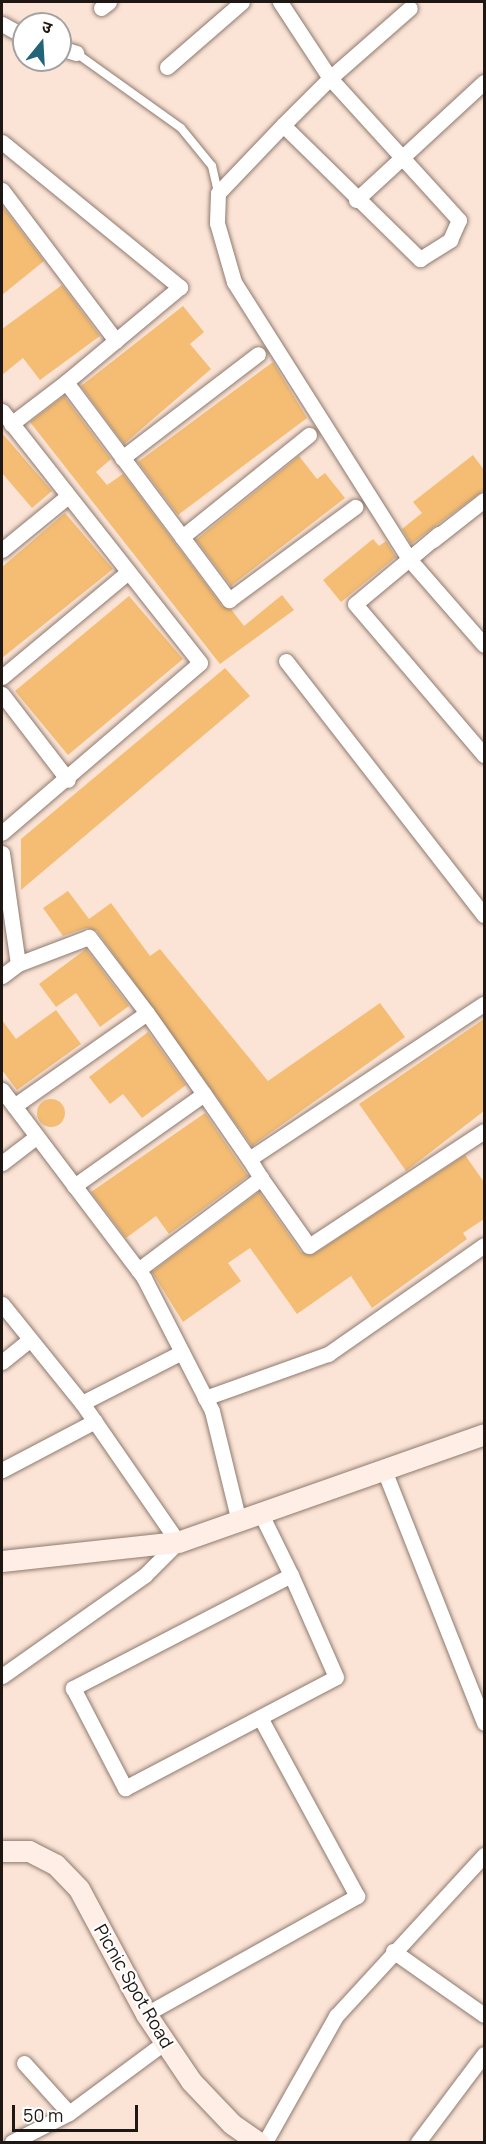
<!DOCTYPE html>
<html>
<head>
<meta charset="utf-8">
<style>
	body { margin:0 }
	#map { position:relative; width:486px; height:2144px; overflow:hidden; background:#fbe4d6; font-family:Manrope,"Noto Sans Devanagari",sans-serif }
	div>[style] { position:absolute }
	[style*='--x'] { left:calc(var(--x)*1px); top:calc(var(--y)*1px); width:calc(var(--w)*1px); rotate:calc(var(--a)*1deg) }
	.building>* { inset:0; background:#f4bd73 }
	.round { border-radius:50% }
	.roads { filter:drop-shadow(0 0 2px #8f7a6e) drop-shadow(0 0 2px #8f7a6e) }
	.lane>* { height:8px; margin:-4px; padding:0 4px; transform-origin:4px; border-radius:4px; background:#fff }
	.street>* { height:15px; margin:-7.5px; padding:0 7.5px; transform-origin:7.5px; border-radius:7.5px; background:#fff }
	.secondary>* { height:21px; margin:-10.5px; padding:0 10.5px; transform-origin:10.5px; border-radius:10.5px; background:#feeee5 }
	span { translate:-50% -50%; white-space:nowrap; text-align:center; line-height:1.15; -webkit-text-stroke:4.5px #fff; paint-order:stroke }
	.street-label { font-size:18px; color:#1f1713 }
	.frame { position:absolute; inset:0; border:3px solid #1f1713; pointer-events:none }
	.north { position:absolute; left:12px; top:12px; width:60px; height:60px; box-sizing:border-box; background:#fff; border:2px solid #a5a2a1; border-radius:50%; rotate:18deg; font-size:16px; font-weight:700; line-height:24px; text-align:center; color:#1f1713 }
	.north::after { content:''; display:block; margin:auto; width:21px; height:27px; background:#236578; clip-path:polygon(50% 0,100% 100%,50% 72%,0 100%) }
	.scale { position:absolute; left:12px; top:2105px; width:126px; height:27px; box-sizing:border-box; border:3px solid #1f1713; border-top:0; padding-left:8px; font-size:18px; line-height:21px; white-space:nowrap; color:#1f1713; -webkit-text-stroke:4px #fff; paint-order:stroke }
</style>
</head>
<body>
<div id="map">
	<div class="building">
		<div style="clip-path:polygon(2px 206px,44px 261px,2px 295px)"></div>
		<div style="clip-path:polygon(62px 285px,100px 336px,40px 380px,23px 358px,2px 375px,2px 329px)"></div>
		<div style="clip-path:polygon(183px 306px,204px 332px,190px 344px,211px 369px,124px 444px,81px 386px)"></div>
		<div style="clip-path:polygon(273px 362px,307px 418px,178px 515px,138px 462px)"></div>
		<div style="clip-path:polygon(64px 396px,111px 459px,96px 472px,107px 485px,123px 474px,222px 606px,231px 609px,244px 626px,282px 595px,294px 610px,220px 664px,30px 422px)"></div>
		<div style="clip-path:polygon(2px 433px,52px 491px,32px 508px,2px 473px)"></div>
		<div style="clip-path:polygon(473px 455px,484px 470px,484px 490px,411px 544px,402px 529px,422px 513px,413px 502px)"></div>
		<div style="clip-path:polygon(299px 456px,317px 479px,325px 473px,345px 498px,231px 586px,196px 540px)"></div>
		<div style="clip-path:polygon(65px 513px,113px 569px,2px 658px,2px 567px)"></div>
		<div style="clip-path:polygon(373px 539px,379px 546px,386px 541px,396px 557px,341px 602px,323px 580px)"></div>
		<div style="clip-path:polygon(129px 596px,183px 659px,68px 755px,15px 691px)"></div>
		<div style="clip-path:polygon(225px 668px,250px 696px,21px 890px,21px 839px)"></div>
		<div style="clip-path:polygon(68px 891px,89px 919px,111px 903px,150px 956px,160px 949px,268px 1081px,380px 1003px,405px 1037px,252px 1146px,97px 931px,86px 928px,63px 936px,43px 908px)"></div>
		<div style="clip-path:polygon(86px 949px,129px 1006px,100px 1027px,76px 993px,56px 1007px,39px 984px)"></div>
		<div style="clip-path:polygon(56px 1010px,81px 1044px,17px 1090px,2px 1070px,2px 1020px,16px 1039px)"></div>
		<div style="clip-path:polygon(484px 1019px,484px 1111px,406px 1171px,359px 1104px)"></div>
		<div style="clip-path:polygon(148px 1032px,186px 1085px,142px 1118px,123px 1094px,110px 1104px,89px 1077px)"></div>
		<div class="round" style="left:37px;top:1099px;width:28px;height:28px"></div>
		<div style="clip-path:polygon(205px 1113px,248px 1176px,169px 1234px,156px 1216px,126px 1238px,91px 1192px)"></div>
		<div style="clip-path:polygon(465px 1155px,484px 1182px,484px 1219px,463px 1233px,467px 1239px,372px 1308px,351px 1276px,297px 1314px,250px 1248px,228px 1263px,241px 1281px,183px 1322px,152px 1272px,259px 1192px,301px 1252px,314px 1254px)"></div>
	</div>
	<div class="roads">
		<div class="lane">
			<div style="--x:76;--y:53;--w:129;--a:35.5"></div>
			<div style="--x:181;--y:128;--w:49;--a:50.8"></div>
			<div style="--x:212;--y:166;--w:28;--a:77"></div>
		</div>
		<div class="street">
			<div style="--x:280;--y:2;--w:91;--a:56.7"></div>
			<div style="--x:330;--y:78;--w:106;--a:-41.2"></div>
			<div style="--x:101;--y:8;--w:10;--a:-37"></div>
			<div style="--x:2;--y:24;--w:25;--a:29"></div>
			<div style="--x:60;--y:48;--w:17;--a:17"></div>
			<div style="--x:167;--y:67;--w:99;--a:-40.9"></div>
			<div style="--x:283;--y:125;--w:192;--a:44.4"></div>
			<div style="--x:420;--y:259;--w:36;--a:-32"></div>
			<div style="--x:450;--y:240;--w:22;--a:-66"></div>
			<div style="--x:459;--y:220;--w:192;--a:-132.3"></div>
			<div style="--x:330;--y:78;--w:66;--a:135"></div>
			<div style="--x:283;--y:125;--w:94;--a:133.7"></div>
			<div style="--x:218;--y:193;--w:30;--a:92"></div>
			<div style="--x:217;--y:223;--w:61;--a:73.9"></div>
			<div style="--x:234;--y:282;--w:328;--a:57.7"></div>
			<div style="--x:409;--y:559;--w:114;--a:48.9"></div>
			<div style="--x:2;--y:142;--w:230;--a:39.2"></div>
			<div style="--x:180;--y:287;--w:148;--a:140.2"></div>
			<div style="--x:2;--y:190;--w:189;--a:52.9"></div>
			<div style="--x:356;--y:200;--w:174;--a:-42.7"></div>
			<div style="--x:2;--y:411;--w:320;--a:51.8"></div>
			<div style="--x:200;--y:663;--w:261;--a:139.4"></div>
			<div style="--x:11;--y:424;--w:69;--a:-37.4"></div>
			<div style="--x:66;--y:382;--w:194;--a:53.2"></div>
			<div style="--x:182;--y:537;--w:163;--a:-38.8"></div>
			<div style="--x:122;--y:458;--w:171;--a:-37.4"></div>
			<div style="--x:182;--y:537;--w:79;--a:53.3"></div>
			<div style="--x:229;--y:600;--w:157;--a:-36.4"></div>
			<div style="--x:433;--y:540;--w:65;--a:-38.1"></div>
			<div style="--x:2;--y:550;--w:85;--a:-39.3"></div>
			<div style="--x:409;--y:559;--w:39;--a:-40"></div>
			<div style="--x:439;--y:534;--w:109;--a:140.2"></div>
			<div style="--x:355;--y:604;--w:199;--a:49.5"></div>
			<div style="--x:286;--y:661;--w:322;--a:52.1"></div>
			<div style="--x:2;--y:677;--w:164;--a:-39.8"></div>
			<div style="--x:2;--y:694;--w:108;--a:52.5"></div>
			<div style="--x:2;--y:853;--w:112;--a:81.8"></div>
			<div style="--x:18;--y:964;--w:20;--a:143"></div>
			<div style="--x:2;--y:1090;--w:236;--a:52.9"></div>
			<div style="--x:144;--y:1278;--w:149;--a:62.9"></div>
			<div style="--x:212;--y:1411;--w:114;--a:76.3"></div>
			<div style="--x:204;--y:1094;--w:79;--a:55.3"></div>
			<div style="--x:14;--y:1106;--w:162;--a:-35"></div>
			<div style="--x:147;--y:1013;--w:96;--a:-127.3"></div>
			<div style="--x:89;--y:937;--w:76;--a:159.2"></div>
			<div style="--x:2;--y:1163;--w:43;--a:-37.4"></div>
			<div style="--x:261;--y:1178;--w:22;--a:-122"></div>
			<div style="--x:249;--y:1159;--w:281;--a:-33.5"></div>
			<div style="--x:74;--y:1186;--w:159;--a:-35.3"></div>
			<div style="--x:204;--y:1094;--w:99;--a:-125.1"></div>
			<div style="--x:138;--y:1270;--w:154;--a:-36.8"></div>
			<div style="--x:261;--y:1178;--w:83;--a:54.8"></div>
			<div style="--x:309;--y:1246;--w:209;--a:-33.3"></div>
			<div style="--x:2;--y:1304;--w:127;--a:51.1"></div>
			<div style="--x:82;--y:1403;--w:112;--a:-27"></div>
			<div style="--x:2;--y:1362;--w:36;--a:-39"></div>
			<div style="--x:205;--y:1398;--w:131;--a:-19.7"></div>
			<div style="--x:328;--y:1354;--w:190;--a:-34.9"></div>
			<div style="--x:2;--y:1470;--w:105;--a:-27.8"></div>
			<div style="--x:384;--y:1470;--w:272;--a:68.4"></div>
			<div style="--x:261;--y:1514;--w:68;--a:63.8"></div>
			<div style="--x:291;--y:1575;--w:246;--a:152.6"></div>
			<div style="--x:73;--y:1688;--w:113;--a:62.5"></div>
			<div style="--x:125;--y:1788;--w:238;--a:-27.7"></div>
			<div style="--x:336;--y:1677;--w:111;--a:-113.8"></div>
			<div style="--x:2;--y:1676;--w:175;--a:-35.2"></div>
			<div style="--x:145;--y:1575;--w:47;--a:-45"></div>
			<div style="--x:178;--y:1542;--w:169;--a:-124.6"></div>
			<div style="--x:393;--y:1951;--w:111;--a:35.1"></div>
			<div style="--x:146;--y:2014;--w:242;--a:-29.2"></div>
			<div style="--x:357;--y:1896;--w:201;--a:-118.5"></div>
			<div style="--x:24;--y:2063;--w:67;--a:48"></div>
			<div style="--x:12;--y:2142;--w:64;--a:-27"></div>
			<div style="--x:69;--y:2113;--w:119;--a:-36.5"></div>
			<div style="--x:265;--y:2142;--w:145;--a:-60.6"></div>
			<div style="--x:336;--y:2016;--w:219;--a:-47.4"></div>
			<div style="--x:418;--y:2142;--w:110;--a:-53.1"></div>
		</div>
		<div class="secondary">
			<div style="--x:2;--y:1561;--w:177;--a:-6.2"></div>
			<div style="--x:178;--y:1542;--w:324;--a:-19.4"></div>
			<div style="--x:2;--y:1851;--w:27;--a:0"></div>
			<div style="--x:29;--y:1851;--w:30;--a:27"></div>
			<div style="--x:56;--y:1865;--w:33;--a:46"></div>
			<div style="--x:79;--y:1889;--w:142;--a:61.8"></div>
			<div style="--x:146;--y:2014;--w:81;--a:56.1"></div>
			<div style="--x:191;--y:2081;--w:59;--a:46.4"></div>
			<div style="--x:232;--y:2124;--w:32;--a:35"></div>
		</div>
	</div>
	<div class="street-label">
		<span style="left:134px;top:1986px;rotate:60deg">Picnic Spot Road</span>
	</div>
	<div class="frame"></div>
	<div class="north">उ</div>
	<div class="scale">50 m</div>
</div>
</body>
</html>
